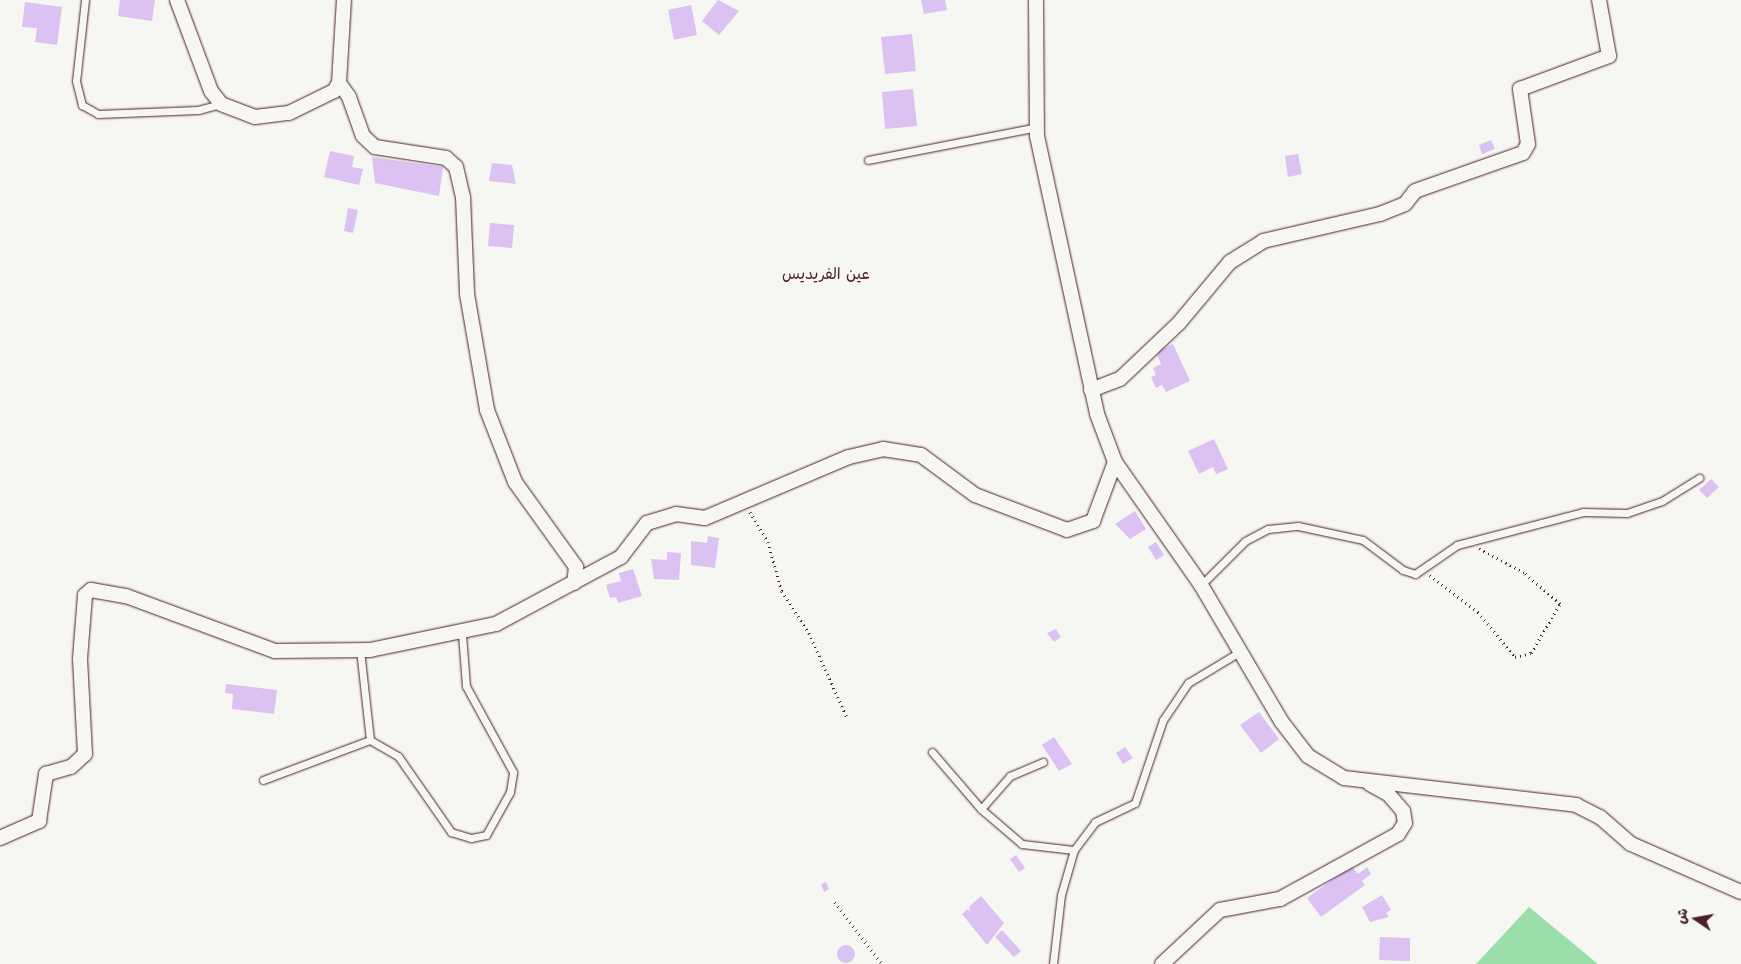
<!DOCTYPE html>
<html>
<head>
<meta charset="utf-8">
<style>
	body { margin:0 }
	#map { position:relative; width:1741px; height:964px; overflow:hidden; background:#f6f6f2; font-family:Mali,"Playpen Sans Arabic",sans-serif }
	div>[style] { position:absolute }
	[style*='--x'] { left:calc(var(--x)*1px); top:calc(var(--y)*1px); width:calc(var(--w)*1px); rotate:calc(var(--a)*1deg) }
	.green>* { inset:0; background:#9bdeaa }
	.building>* { inset:0; background:#dbc2f2 }
	.round { border-radius:50% }
	.path>* { height:2.5px; margin-top:-1.25px; transform-origin:0; background:repeating-linear-gradient(90deg,#4a1f2b 0 1px,transparent 0 5px) }
	.roads { filter:drop-shadow(0 0 1px #4a1f2b) drop-shadow(0 0 1px #4a1f2b) }
	.lane>* { height:7px; margin:-3.5px; padding:0 3.5px; transform-origin:3.5px; border-radius:3.5px; background:#f6f6f2 }
	.street>* { height:14px; margin:-7px; padding:0 7px; transform-origin:7px; border-radius:7px; background:#f6f6f2 }
	span { translate:-50% -50%; white-space:nowrap; text-align:center; line-height:1.15; -webkit-text-stroke:4px #f6f6f2; paint-order:stroke }
	.quarter-label { font-size:16px; color:#4a1f2b }
	.north { position:absolute; left:1671px; top:894px; width:50px; height:50px; -webkit-text-stroke:4px #f6f6f2; paint-order:stroke; rotate:282deg; font-size:14px; font-weight:700; line-height:20px; text-align:center; color:#4a1f2b }
	.north::after { content:''; display:block; margin:auto; width:18px; height:22px; background:#4a1f2b; clip-path:polygon(50% 0,100% 100%,50% 72%,0 100%) }
</style>
</head>
<body>
<div id="map">
	<div class="green">
		<div style="clip-path:polygon(1529px 907px,1598px 964px,1476px 964px)"></div>
	</div>
	<div class="building">
		<div style="clip-path:polygon(120px 0,155px 0,152px 21px,118px 16px)"></div>
		<div style="clip-path:polygon(718px 0,739px 11px,719px 35px,702px 21px)"></div>
		<div style="clip-path:polygon(921px 0,945px 0,947px 10px,924px 14px)"></div>
		<div style="clip-path:polygon(25px 2px,62px 7px,57px 45px,35px 42px,37px 28px,22px 27px)"></div>
		<div style="clip-path:polygon(691px 5px,697px 35px,674px 40px,668px 10px)"></div>
		<div style="clip-path:polygon(912px 34px,916px 71px,885px 74px,881px 37px)"></div>
		<div style="clip-path:polygon(913px 89px,917px 126px,885px 129px,882px 92px)"></div>
		<div style="clip-path:polygon(1491px 140px,1495px 149px,1482px 154px,1479px 145px)"></div>
		<div style="clip-path:polygon(330px 151px,354px 156px,352px 167px,363px 169px,359px 185px,324px 177px)"></div>
		<div style="clip-path:polygon(1298px 154px,1302px 174px,1288px 177px,1285px 156px)"></div>
		<div style="clip-path:polygon(372px 157px,443px 167px,439px 196px,375px 183px)"></div>
		<div style="clip-path:polygon(492px 163px,512px 165px,516px 184px,489px 181px)"></div>
		<div style="clip-path:polygon(348px 208px,358px 210px,353px 233px,344px 231px)"></div>
		<div style="clip-path:polygon(490px 223px,514px 225px,512px 248px,488px 246px)"></div>
		<div style="clip-path:polygon(1173px 344px,1190px 381px,1166px 392px,1162px 385px,1156px 388px,1151px 377px,1156px 375px,1153px 368px,1161px 364px,1156px 352px)"></div>
		<div style="clip-path:polygon(1214px 439px,1228px 469px,1216px 474px,1213px 467px,1199px 474px,1188px 451px)"></div>
		<div style="clip-path:polygon(1711px 479px,1719px 487px,1707px 498px,1699px 490px)"></div>
		<div style="clip-path:polygon(1135px 511px,1146px 529px,1130px 539px,1115px 524px)"></div>
		<div style="clip-path:polygon(708px 536px,719px 538px,715px 568px,691px 565px,691px 541px,707px 543px)"></div>
		<div style="clip-path:polygon(1156px 542px,1164px 555px,1156px 560px,1148px 547px)"></div>
		<div style="clip-path:polygon(667px 552px,681px 553px,679px 580px,654px 579px,651px 559px,667px 560px)"></div>
		<div style="clip-path:polygon(633px 569px,642px 596px,618px 603px,616px 597px,610px 598px,606px 585px,621px 581px,619px 573px)"></div>
		<div style="clip-path:polygon(1056px 629px,1061px 637px,1054px 642px,1047px 633px)"></div>
		<div style="clip-path:polygon(226px 684px,277px 690px,274px 714px,232px 709px,233px 694px,225px 693px)"></div>
		<div style="clip-path:polygon(1259px 712px,1279px 739px,1261px 753px,1240px 725px)"></div>
		<div style="clip-path:polygon(1054px 737px,1072px 764px,1059px 771px,1042px 745px)"></div>
		<div style="clip-path:polygon(1125px 747px,1133px 758px,1123px 764px,1116px 753px)"></div>
		<div style="clip-path:polygon(1016px 855px,1025px 868px,1019px 872px,1010px 859px)"></div>
		<div style="clip-path:polygon(1352px 866px,1358px 874px,1367px 867px,1371px 874px,1362px 881px,1365px 885px,1321px 917px,1307px 898px)"></div>
		<div style="clip-path:polygon(826px 882px,829px 889px,824px 892px,821px 884px)"></div>
		<div style="clip-path:polygon(1382px 895px,1391px 910px,1386px 913px,1389px 917px,1370px 922px,1362px 907px)"></div>
		<div style="clip-path:polygon(981px 896px,1004px 923px,987px 945px,962px 914px,968px 909px,971px 913px,969px 907px)"></div>
		<div style="clip-path:polygon(1002px 930px,1021px 951px,1014px 957px,995px 937px)"></div>
		<div style="clip-path:polygon(1380px 937px,1410px 938px,1410px 961px,1379px 960px)"></div>
		<div class="round" style="left:837px;top:945px;width:18px;height:18px"></div>
	</div>
	<div class="path">
		<div style="--x:750;--y:512;--w:35;--a:59"></div>
		<div style="--x:768;--y:542;--w:51;--a:74.1"></div>
		<div style="--x:782;--y:591;--w:50;--a:57.3"></div>
		<div style="--x:809;--y:633;--w:92;--a:65.7"></div>
		<div style="--x:1430;--y:575;--w:61;--a:37.6"></div>
		<div style="--x:1478;--y:612;--w:58;--a:50.6"></div>
		<div style="--x:1515;--y:657;--w:16;--a:-14"></div>
		<div style="--x:1531;--y:653;--w:57;--a:-59.4"></div>
		<div style="--x:1560;--y:604;--w:48;--a:-139.3"></div>
		<div style="--x:1524;--y:573;--w:51;--a:-151.9"></div>
		<div style="--x:835;--y:902;--w:78;--a:52.8"></div>
	</div>
	<div class="roads">
		<div class="lane">
			<div style="--x:85;--y:0;--w:81;--a:96.3"></div>
			<div style="--x:76;--y:81;--w:25;--a:76"></div>
			<div style="--x:82;--y:105;--w:18;--a:29"></div>
			<div style="--x:98;--y:114;--w:100;--a:-2.3"></div>
			<div style="--x:198;--y:110;--w:24;--a:-15"></div>
			<div style="--x:868;--y:160;--w:172;--a:-11"></div>
			<div style="--x:1201;--y:585;--w:62;--a:-45"></div>
			<div style="--x:1245;--y:541;--w:26;--a:-28"></div>
			<div style="--x:1268;--y:529;--w:30;--a:-6"></div>
			<div style="--x:1298;--y:526;--w:66;--a:12.2"></div>
			<div style="--x:1363;--y:540;--w:50;--a:36.9"></div>
			<div style="--x:1403;--y:570;--w:13;--a:18"></div>
			<div style="--x:1415;--y:574;--w:51;--a:-34.6"></div>
			<div style="--x:1457;--y:545;--w:130;--a:-14.7"></div>
			<div style="--x:1583;--y:512;--w:44;--a:1.3"></div>
			<div style="--x:1627;--y:513;--w:37;--a:-19"></div>
			<div style="--x:1662;--y:501;--w:44;--a:-31.9"></div>
			<div style="--x:370;--y:740;--w:32;--a:30"></div>
			<div style="--x:398;--y:756;--w:93;--a:55.1"></div>
			<div style="--x:451;--y:832;--w:21;--a:17"></div>
			<div style="--x:471;--y:838;--w:15;--a:-11"></div>
			<div style="--x:486;--y:835;--w:49;--a:-60.8"></div>
			<div style="--x:510;--y:792;--w:20;--a:-81"></div>
			<div style="--x:513;--y:772;--w:98;--a:-118.7"></div>
			<div style="--x:466;--y:686;--w:52;--a:-94.4"></div>
			<div style="--x:932;--y:752;--w:75;--a:49.3"></div>
			<div style="--x:1043;--y:762;--w:36;--a:157"></div>
			<div style="--x:1010;--y:776;--w:44;--a:131.3"></div>
			<div style="--x:981;--y:809;--w:54;--a:40.5"></div>
			<div style="--x:1022;--y:844;--w:52;--a:6.6"></div>
			<div style="--x:263;--y:780;--w:114;--a:-20.5"></div>
			<div style="--x:370;--y:740;--w:91;--a:-96.3"></div>
			<div style="--x:1053;--y:964;--w:69;--a:-83.4"></div>
			<div style="--x:1061;--y:895;--w:47;--a:-73.9"></div>
			<div style="--x:1074;--y:850;--w:35;--a:-53"></div>
			<div style="--x:1095;--y:822;--w:44;--a:-25.4"></div>
			<div style="--x:1135;--y:803;--w:88;--a:-71.4"></div>
			<div style="--x:1163;--y:720;--w:45;--a:-56"></div>
			<div style="--x:1188;--y:683;--w:62;--a:-31.1"></div>
		</div>
		<div class="street">
			<div style="--x:177;--y:0;--w:97;--a:69.5"></div>
			<div style="--x:211;--y:91;--w:16;--a:52"></div>
			<div style="--x:221;--y:104;--w:36;--a:21"></div>
			<div style="--x:255;--y:117;--w:34;--a:-7"></div>
			<div style="--x:289;--y:113;--w:50;--a:-26.1"></div>
			<div style="--x:334;--y:91;--w:9;--a:-58"></div>
			<div style="--x:339;--y:83;--w:83;--a:-86.6"></div>
			<div style="--x:1036;--y:0;--w:136;--a:89.6"></div>
			<div style="--x:1037;--y:136;--w:284;--a:77.8"></div>
			<div style="--x:1097;--y:414;--w:51;--a:69.4"></div>
			<div style="--x:1115;--y:462;--w:150;--a:55"></div>
			<div style="--x:1201;--y:585;--w:158;--a:59.5"></div>
			<div style="--x:1281;--y:721;--w:44;--a:52.4"></div>
			<div style="--x:1308;--y:756;--w:42;--a:31.4"></div>
			<div style="--x:1344;--y:778;--w:234;--a:6.6"></div>
			<div style="--x:1576;--y:805;--w:27;--a:27"></div>
			<div style="--x:1600;--y:817;--w:41;--a:41.1"></div>
			<div style="--x:1631;--y:844;--w:120;--a:23.6"></div>
			<div style="--x:339;--y:83;--w:17;--a:54"></div>
			<div style="--x:349;--y:97;--w:41;--a:70.3"></div>
			<div style="--x:363;--y:136;--w:16;--a:43"></div>
			<div style="--x:375;--y:147;--w:72;--a:8.8"></div>
			<div style="--x:446;--y:158;--w:13;--a:42"></div>
			<div style="--x:456;--y:167;--w:31;--a:77"></div>
			<div style="--x:463;--y:197;--w:97;--a:87.6"></div>
			<div style="--x:467;--y:294;--w:118;--a:80.2"></div>
			<div style="--x:487;--y:410;--w:77;--a:68.7"></div>
			<div style="--x:515;--y:482;--w:105;--a:54.3"></div>
			<div style="--x:576;--y:567;--w:16;--a:97"></div>
			<div style="--x:1091;--y:390;--w:31;--a:-21"></div>
			<div style="--x:1120;--y:379;--w:81;--a:-43.5"></div>
			<div style="--x:1179;--y:323;--w:80;--a:-50.1"></div>
			<div style="--x:1230;--y:262;--w:39;--a:-32"></div>
			<div style="--x:1263;--y:241;--w:120;--a:-13"></div>
			<div style="--x:1380;--y:214;--w:27;--a:-22"></div>
			<div style="--x:1405;--y:204;--w:16;--a:-52"></div>
			<div style="--x:1415;--y:191;--w:114;--a:-19.4"></div>
			<div style="--x:1523;--y:153;--w:10;--a:-61"></div>
			<div style="--x:1528;--y:144;--w:56;--a:-98.3"></div>
			<div style="--x:1520;--y:89;--w:95;--a:-20.3"></div>
			<div style="--x:1609;--y:56;--w:57;--a:-100.1"></div>
			<div style="--x:0;--y:838;--w:43;--a:-23.6"></div>
			<div style="--x:39;--y:821;--w:48;--a:-81.5"></div>
			<div style="--x:46;--y:774;--w:26;--a:-16"></div>
			<div style="--x:71;--y:767;--w:19;--a:-43"></div>
			<div style="--x:85;--y:754;--w:95;--a:-93"></div>
			<div style="--x:80;--y:659;--w:64;--a:-85.5"></div>
			<div style="--x:85;--y:595;--w:8;--a:-40"></div>
			<div style="--x:91;--y:590;--w:36;--a:10"></div>
			<div style="--x:126;--y:596;--w:159;--a:20.3"></div>
			<div style="--x:275;--y:651;--w:95;--a:-0.6"></div>
			<div style="--x:370;--y:650;--w:129;--a:-11.7"></div>
			<div style="--x:496;--y:624;--w:142;--a:-28.2"></div>
			<div style="--x:621;--y:557;--w:43;--a:-52.6"></div>
			<div style="--x:647;--y:523;--w:30;--a:-17"></div>
			<div style="--x:676;--y:514;--w:29;--a:8"></div>
			<div style="--x:705;--y:518;--w:156;--a:-23"></div>
			<div style="--x:849;--y:457;--w:35;--a:-13"></div>
			<div style="--x:883;--y:449;--w:38;--a:9"></div>
			<div style="--x:921;--y:455;--w:67;--a:36.5"></div>
			<div style="--x:975;--y:495;--w:98;--a:20.8"></div>
			<div style="--x:1067;--y:530;--w:28;--a:-19"></div>
			<div style="--x:1093;--y:521;--w:63;--a:-69.6"></div>
			<div style="--x:1162;--y:964;--w:79;--a:-43"></div>
			<div style="--x:1220;--y:910;--w:61;--a:-10.4"></div>
			<div style="--x:1280;--y:899;--w:135;--a:-28.8"></div>
			<div style="--x:1398;--y:834;--w:13;--a:-58"></div>
			<div style="--x:1405;--y:823;--w:12;--a:-99"></div>
			<div style="--x:1403;--y:811;--w:23;--a:-131"></div>
			<div style="--x:1388;--y:794;--w:21;--a:-151"></div>
		</div>
	</div>
	<div class="quarter-label">
		<span style="left:826px;top:273px">عين الفريديس</span>
	</div>
	<div class="north">ش</div>
</div>
</body>
</html>
